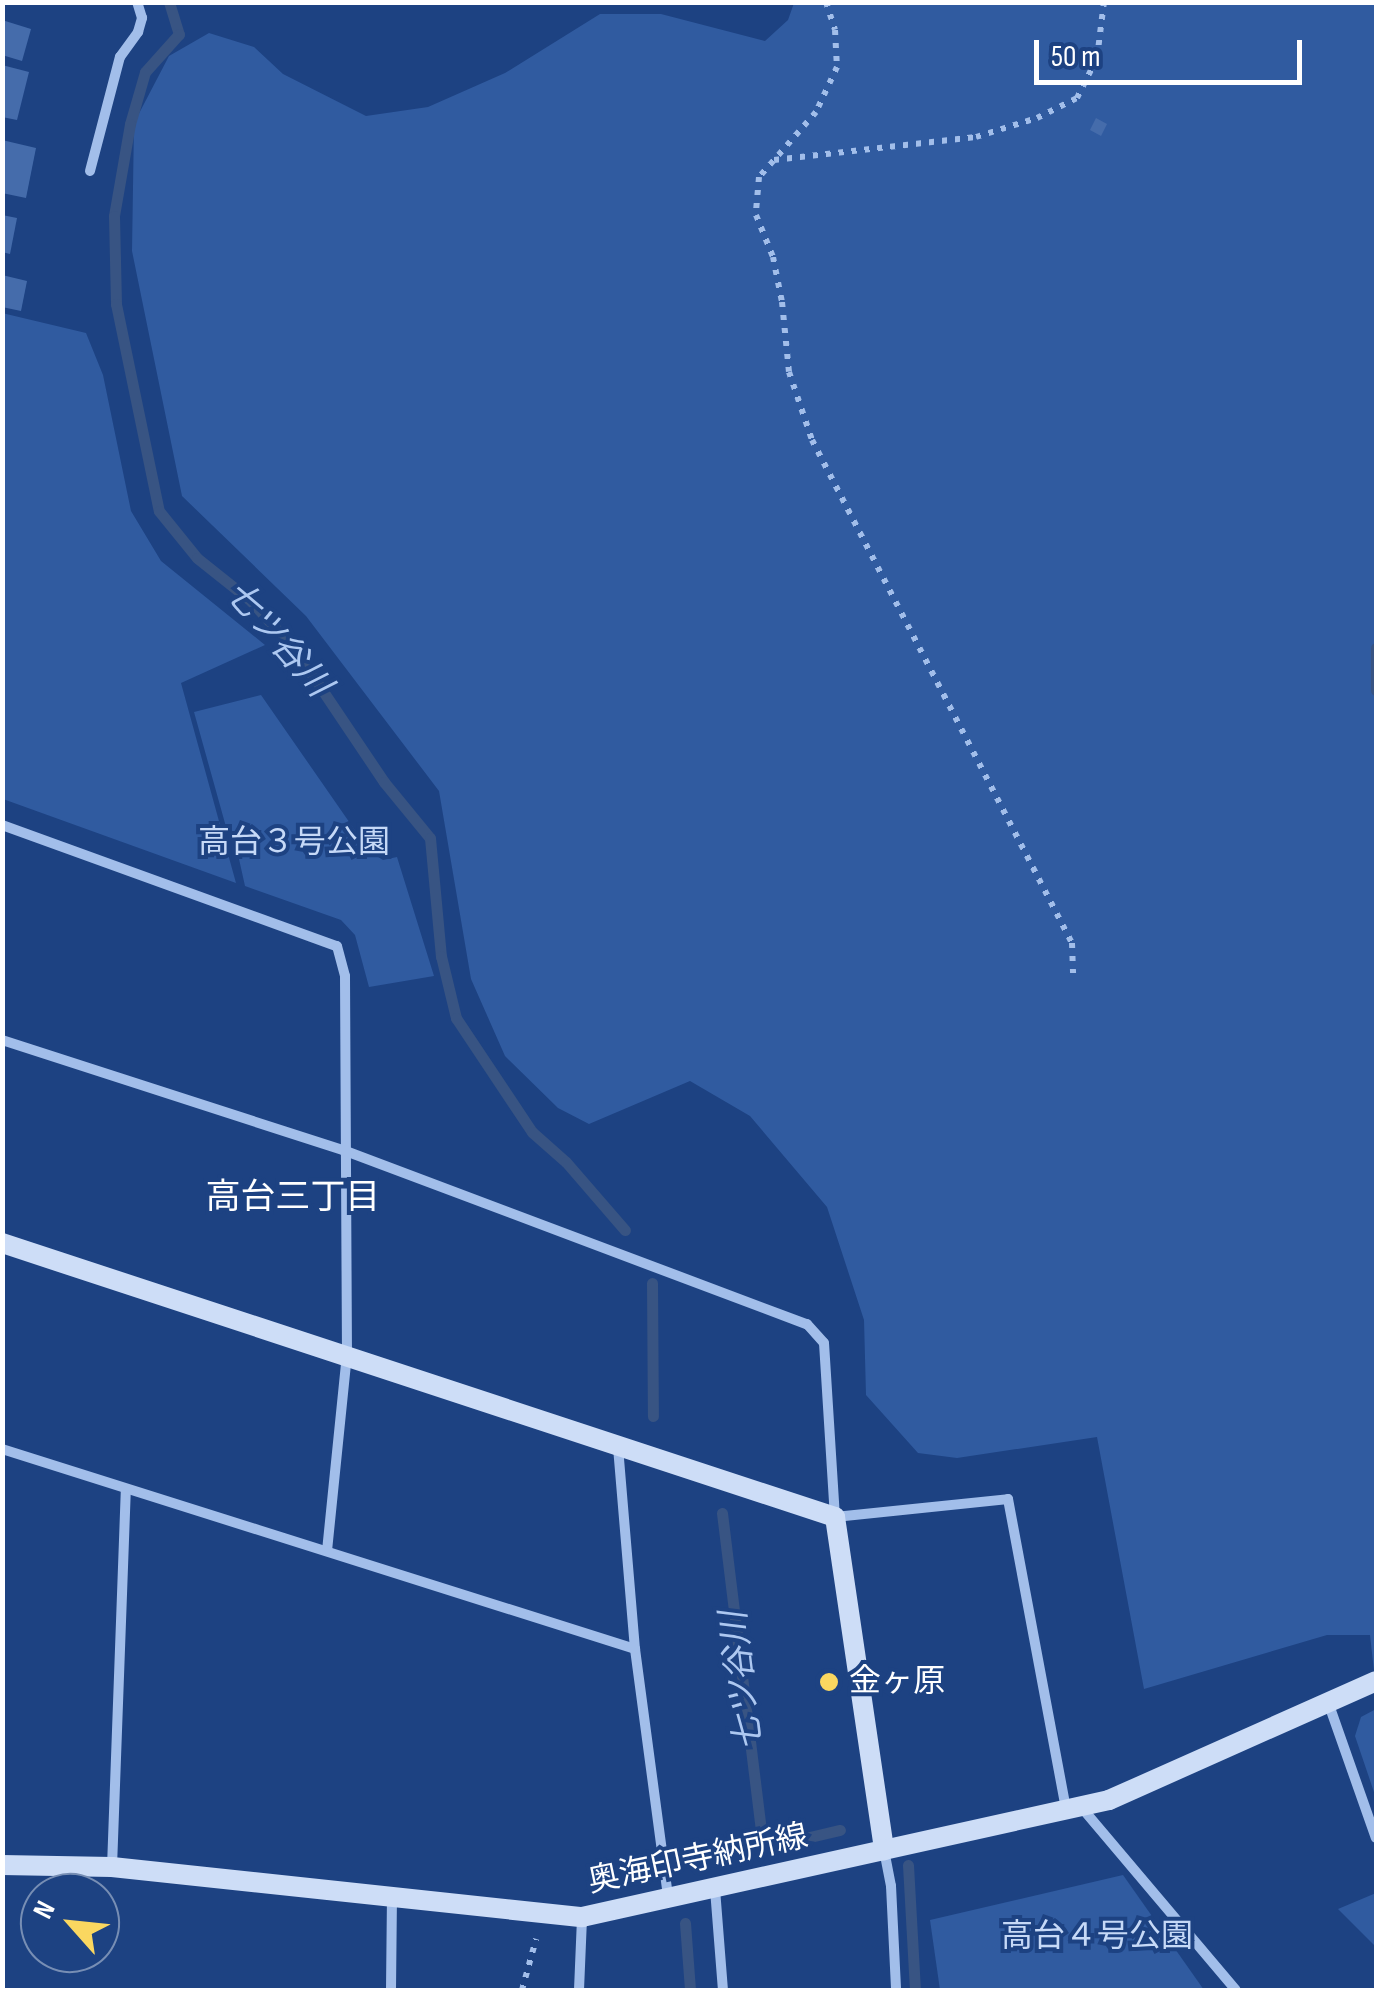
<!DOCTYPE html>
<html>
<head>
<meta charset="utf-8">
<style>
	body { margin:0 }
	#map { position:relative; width:1379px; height:1993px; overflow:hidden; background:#1d4282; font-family:"Sofia Sans Condensed","Noto Sans JP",sans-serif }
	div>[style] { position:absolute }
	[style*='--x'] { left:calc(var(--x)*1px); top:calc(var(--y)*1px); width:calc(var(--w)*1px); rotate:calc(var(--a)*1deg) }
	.green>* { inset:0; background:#305ba0 }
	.stream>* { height:11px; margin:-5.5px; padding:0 5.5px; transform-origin:5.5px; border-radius:5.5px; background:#385483 }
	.building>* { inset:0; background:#456cab }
	.path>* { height:6px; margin-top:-3px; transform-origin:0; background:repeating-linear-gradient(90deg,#a2beea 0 5px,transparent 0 13px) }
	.street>* { height:10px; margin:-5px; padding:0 5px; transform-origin:5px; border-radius:5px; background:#a2beea }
	.secondary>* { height:20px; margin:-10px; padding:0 10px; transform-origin:10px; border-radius:10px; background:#cdddf7 }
	.dots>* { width:28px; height:28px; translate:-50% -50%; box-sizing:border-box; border:5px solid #1d4282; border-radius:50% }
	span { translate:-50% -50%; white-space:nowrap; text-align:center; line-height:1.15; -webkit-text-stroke:8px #1d4282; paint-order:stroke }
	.park-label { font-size:32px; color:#c6d9f7 }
	.poi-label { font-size:32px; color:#fff }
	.left { translate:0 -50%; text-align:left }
	.street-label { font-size:32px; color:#fff }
	.water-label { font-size:35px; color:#adc8f1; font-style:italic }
	.neighbourhood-label { font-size:35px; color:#fff }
	.frame { position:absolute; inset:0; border:5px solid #fff; pointer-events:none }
	.north { position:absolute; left:20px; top:1873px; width:100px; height:100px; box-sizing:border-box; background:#1d4282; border:2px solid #778eb4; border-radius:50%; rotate:297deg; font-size:28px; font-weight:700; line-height:40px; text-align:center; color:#fff }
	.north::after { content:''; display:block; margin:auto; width:35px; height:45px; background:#fad760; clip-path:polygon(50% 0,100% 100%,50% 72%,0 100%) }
	.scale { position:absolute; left:1034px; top:40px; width:268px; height:45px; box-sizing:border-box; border:5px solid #fff; border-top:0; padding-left:12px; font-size:30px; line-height:35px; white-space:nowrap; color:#fff; -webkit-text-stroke:8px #1d4282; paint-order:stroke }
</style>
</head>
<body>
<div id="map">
	<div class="green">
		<div style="clip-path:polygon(794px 3px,1376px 3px,1376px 1689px,1370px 1635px,1327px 1635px,1144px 1689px,1097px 1437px,957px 1458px,918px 1453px,866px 1395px,864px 1320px,827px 1207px,750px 1116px,690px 1081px,589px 1124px,558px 1108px,505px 1056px,471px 979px,439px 791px,306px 616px,182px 496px,132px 251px,134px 123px,169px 56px,209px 33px,254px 47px,283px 74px,366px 116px,428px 107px,505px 73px,600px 14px,661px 14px,765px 41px,788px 20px)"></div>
		<div style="clip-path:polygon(2px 313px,86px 333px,103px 375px,131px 511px,161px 561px,265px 645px,181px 683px,236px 883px,3px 799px)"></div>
		<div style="clip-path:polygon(261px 695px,370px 852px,383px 860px,397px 857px,434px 976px,369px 987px,355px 935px,341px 920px,245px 886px,233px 832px,228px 834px,194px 712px)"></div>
		<div style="clip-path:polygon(1376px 1709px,1376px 1798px,1355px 1736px,1361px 1717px)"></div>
		<div style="clip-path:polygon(1123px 1875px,1204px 1990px,940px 1990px,930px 1920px)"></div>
		<div style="clip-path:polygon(1376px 1893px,1376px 1947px,1338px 1909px)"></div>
	</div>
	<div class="stream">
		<div style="--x:169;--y:2;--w:34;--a:73"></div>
		<div style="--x:179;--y:34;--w:51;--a:131.8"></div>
		<div style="--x:145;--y:72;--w:54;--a:106.1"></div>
		<div style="--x:130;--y:124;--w:93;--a:99.9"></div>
		<div style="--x:114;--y:216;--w:88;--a:88.7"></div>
		<div style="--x:116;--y:304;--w:211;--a:78.3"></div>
		<div style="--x:159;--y:511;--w:60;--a:51"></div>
		<div style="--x:197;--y:558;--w:69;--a:38.5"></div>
		<div style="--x:251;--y:601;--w:67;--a:48"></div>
		<div style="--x:296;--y:651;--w:158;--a:56.1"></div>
		<div style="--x:384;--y:782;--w:72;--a:50.6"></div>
		<div style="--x:430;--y:838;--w:119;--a:84.7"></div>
		<div style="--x:441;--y:956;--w:64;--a:76.4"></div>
		<div style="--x:456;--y:1018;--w:137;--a:56.3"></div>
		<div style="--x:532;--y:1132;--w:45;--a:41.4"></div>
		<div style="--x:566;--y:1162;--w:90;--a:49.1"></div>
		<div style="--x:1376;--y:648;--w:42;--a:90"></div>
		<div style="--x:652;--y:1283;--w:133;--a:89.6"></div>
		<div style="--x:722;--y:1513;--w:337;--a:83"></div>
		<div style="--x:763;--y:1848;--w:79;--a:-13.2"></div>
		<div style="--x:908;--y:1865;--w:125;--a:86.8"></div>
		<div style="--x:685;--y:1923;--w:67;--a:85.7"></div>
	</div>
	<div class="building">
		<div style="clip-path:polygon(2px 20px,31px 29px,22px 61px,2px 55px)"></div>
		<div style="clip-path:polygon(2px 65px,29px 72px,17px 120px,2px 117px)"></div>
		<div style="clip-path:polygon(1096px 118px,1107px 124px,1101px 136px,1090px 130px)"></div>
		<div style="clip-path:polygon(2px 140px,36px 148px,26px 198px,2px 193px)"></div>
		<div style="clip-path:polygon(2px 215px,17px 218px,10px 254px,2px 252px)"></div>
		<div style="clip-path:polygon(2px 275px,27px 281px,21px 311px,2px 307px)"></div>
	</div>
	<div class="path">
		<div style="--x:826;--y:2;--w:29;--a:72"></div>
		<div style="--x:835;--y:30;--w:37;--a:87"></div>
		<div style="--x:837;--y:67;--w:50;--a:115"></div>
		<div style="--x:816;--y:112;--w:86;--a:131.2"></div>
		<div style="--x:759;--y:177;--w:38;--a:95"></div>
		<div style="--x:756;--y:215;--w:45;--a:68"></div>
		<div style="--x:773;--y:257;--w:46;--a:78.7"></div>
		<div style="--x:782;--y:302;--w:70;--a:84.3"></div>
		<div style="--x:789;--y:372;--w:72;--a:71.3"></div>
		<div style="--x:812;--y:440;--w:566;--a:62.67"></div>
		<div style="--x:1072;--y:943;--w:30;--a:88"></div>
		<div style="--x:774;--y:160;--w:203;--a:-6.5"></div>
		<div style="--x:976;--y:137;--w:64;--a:-17.3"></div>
		<div style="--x:1037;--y:118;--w:45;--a:-26.6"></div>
		<div style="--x:1077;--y:98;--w:45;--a:-63.4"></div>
		<div style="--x:1097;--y:58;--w:56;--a:-82.9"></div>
		<div style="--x:522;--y:1990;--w:53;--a:-74.6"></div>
	</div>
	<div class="street">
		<div style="--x:90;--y:171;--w:118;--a:-75.3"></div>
		<div style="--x:120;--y:57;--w:31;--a:-54"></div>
		<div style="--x:138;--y:32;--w:15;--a:-74"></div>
		<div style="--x:142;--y:18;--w:17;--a:-107"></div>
		<div style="--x:2;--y:825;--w:356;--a:19.9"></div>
		<div style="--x:337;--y:946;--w:31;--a:75"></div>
		<div style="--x:345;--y:976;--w:378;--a:89.7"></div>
		<div style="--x:347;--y:1354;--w:198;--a:95.8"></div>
		<div style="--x:2;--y:1040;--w:358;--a:17.9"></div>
		<div style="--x:343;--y:1150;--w:496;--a:20.6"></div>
		<div style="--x:807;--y:1324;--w:25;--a:48"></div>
		<div style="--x:824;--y:1343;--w:174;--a:86.4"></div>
		<div style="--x:835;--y:1517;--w:174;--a:-5.9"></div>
		<div style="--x:1008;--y:1499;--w:315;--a:79.4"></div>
		<div style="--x:618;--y:1447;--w:203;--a:85.2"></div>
		<div style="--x:635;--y:1649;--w:250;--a:82.4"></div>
		<div style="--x:2;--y:1449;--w:664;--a:17.53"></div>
		<div style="--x:1328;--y:1702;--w:144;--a:70.6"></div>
		<div style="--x:1082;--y:1808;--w:238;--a:49.8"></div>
		<div style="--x:884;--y:1850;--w:37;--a:79"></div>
		<div style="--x:891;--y:1886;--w:104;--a:87.2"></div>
		<div style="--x:112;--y:1867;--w:378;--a:-87.9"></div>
		<div style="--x:715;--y:1889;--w:101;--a:85.5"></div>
		<div style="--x:391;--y:1990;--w:93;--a:-89.4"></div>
		<div style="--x:579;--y:1990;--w:73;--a:-87.6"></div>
	</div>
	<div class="secondary">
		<div style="--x:2;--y:1243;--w:877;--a:18.21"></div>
		<div style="--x:835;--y:1517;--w:337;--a:81.6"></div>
		<div style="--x:2;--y:1865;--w:110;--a:1"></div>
		<div style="--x:112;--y:1867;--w:473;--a:6.1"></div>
		<div style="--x:582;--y:1917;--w:540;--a:-12.52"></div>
		<div style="--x:1109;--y:1800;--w:292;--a:-24"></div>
	</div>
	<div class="dots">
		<div style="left:829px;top:1682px;background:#fad760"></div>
	</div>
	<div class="park-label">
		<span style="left:294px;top:843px">高台３号公園</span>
		<span style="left:1097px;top:1937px">高台４号公園</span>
	</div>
	<div class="poi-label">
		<span class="left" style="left:849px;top:1682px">金ヶ原</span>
	</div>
	<div class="street-label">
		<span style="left:698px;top:1860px;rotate:-12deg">奥海印寺納所線</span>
	</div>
	<div class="water-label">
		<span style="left:277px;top:639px;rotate:49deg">七ツ谷川</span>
		<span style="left:743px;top:1681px;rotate:-97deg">七ツ谷川</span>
	</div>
	<div class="neighbourhood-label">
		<span style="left:293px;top:1198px">高台三丁目</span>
	</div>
	<div class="frame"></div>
	<div class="north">N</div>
	<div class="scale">50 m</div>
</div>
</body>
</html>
